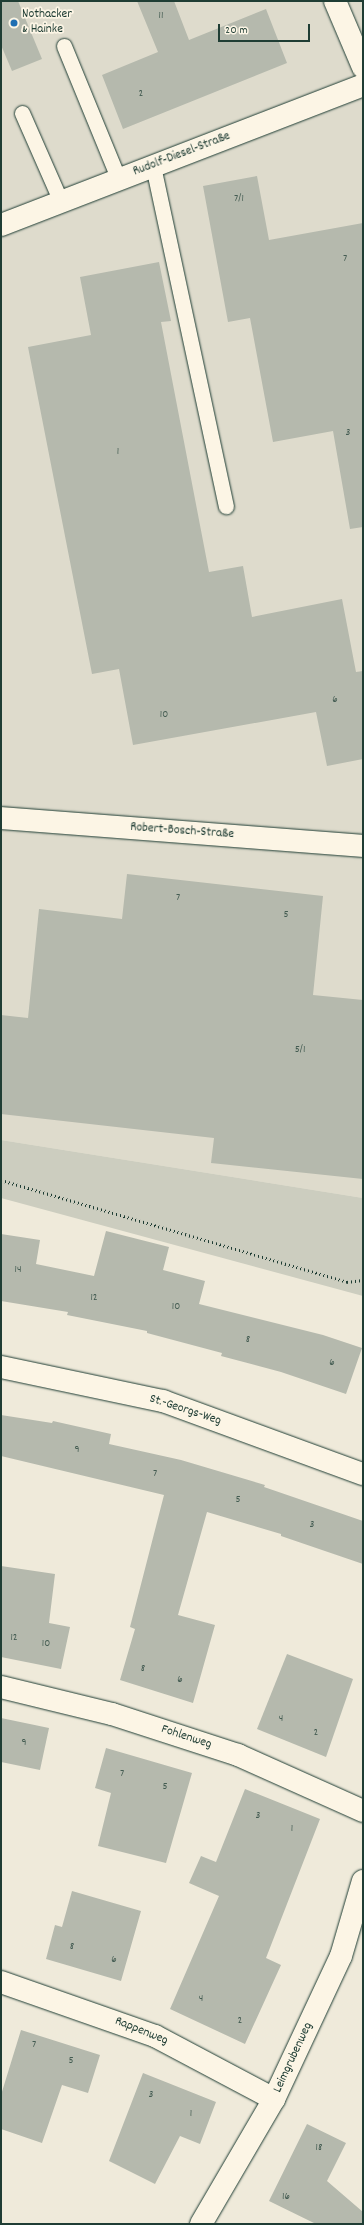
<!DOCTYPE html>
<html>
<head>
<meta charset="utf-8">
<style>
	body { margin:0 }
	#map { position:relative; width:364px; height:2225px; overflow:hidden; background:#efeada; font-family:Dekko,sans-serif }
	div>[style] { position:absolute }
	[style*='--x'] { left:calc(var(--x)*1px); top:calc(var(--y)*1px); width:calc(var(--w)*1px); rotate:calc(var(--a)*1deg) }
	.built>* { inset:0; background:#dedbcc }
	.green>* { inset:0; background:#cccdbf }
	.building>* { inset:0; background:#b5b9ad }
	.path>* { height:2.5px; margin-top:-1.25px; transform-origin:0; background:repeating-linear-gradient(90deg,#1f3d34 0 1px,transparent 0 4px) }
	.roads { filter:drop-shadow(0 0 1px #1f3d34) drop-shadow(0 0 1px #1f3d34) }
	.lane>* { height:15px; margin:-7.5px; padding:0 7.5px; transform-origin:7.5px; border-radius:7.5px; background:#fcf5e5 }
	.street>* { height:22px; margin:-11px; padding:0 11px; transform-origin:11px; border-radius:11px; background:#fcf5e5 }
	.dots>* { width:11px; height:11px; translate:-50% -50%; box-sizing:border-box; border:2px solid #fcf5e5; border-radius:50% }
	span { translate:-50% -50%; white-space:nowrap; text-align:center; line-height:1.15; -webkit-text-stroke:3.5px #fcf5e5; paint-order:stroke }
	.number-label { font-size:11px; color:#445c52 }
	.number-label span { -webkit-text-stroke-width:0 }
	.poi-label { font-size:13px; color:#1f3d34 }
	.left { translate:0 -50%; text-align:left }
	.street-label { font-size:13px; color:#1f3d34 }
	.frame { position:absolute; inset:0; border:2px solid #1f3d34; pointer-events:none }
	.scale { position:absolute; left:218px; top:24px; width:92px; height:18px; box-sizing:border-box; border:2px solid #1f3d34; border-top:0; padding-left:5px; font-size:12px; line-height:14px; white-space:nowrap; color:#1f3d34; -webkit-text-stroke:3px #fcf5e5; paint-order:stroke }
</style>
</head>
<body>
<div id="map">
	<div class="built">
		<div style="clip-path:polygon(1px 1px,363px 1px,363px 1198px,1px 1140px)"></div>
	</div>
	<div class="green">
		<div style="clip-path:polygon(1px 1140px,363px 1198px,363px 1296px,1px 1198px)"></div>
	</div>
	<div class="building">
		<div style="clip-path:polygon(1px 1px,18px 1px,42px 59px,12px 71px,1px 45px)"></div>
		<div style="clip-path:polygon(137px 1px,174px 1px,189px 40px,266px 9px,287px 63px,123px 129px,102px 75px,158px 52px)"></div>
		<div style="clip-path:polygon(257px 176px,269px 240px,363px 223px,363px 527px,350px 529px,333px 431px,273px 442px,250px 318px,228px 322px,203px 186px)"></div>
		<div style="clip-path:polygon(159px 262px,171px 321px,161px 322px,209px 572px,243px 566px,252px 617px,342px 599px,356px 672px,363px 671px,363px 759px,327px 766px,316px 712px,133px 745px,119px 669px,92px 674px,28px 347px,91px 335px,80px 277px)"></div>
		<div style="clip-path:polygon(127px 874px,323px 896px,313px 995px,363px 1000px,363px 1179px,211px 1163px,214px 1138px,1px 1114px,1px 1015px,28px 1018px,39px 909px,122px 919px)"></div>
		<div style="clip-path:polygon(106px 1231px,169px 1247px,163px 1270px,205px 1281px,199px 1304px,323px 1335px,362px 1348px,346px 1394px,281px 1372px,221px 1356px,222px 1353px,147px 1333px,147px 1331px,67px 1315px,68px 1312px,1px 1301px,1px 1234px,40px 1240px,36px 1264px,94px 1276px)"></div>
		<div style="clip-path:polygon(1px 1415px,52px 1423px,53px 1421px,111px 1434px,109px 1444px,181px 1460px,265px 1485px,264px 1487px,363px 1521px,363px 1564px,281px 1536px,281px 1534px,207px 1512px,178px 1615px,215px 1625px,193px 1703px,120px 1680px,135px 1629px,130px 1627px,164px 1495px,1px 1456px)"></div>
		<div style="clip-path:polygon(1px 1566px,55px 1574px,49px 1623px,70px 1627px,61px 1669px,1px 1657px)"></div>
		<div style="clip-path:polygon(287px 1654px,353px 1679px,326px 1757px,257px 1729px)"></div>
		<div style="clip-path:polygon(1px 1718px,49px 1728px,40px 1770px,1px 1762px)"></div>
		<div style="clip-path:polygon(106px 1748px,192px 1773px,166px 1863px,98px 1846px,111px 1793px,95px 1788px)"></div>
		<div style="clip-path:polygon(245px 1789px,320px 1819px,266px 1958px,281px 1965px,245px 2044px,170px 2009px,219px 1896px,189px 1883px,201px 1856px,216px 1862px)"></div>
		<div style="clip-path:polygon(72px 1891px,141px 1911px,121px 1981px,46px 1959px,55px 1925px,62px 1927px)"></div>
		<div style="clip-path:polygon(21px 2030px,100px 2055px,88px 2093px,62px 2085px,42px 2143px,1px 2129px,1px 2095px)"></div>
		<div style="clip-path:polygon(143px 2073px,216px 2102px,200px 2144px,180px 2136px,155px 2184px,109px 2161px)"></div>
		<div style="clip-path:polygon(307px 2124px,346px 2143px,327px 2181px,363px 2212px,363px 2224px,316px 2224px,269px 2201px)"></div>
	</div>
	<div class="path">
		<div style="--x:1;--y:1180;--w:361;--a:16.4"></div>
		<div style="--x:347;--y:1282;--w:16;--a:-7"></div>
	</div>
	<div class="roads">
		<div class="lane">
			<div style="--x:64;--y:46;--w:145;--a:67.7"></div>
			<div style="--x:22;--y:113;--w:97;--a:66.3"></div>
			<div style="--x:153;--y:166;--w:348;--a:77.9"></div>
		</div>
		<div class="street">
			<div style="--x:335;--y:1;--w:72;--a:67"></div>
			<div style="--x:1;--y:225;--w:388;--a:-21.1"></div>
			<div style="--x:1;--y:818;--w:363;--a:4.4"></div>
			<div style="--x:1;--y:1367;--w:166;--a:11.9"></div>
			<div style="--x:163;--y:1401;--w:213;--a:20.1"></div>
			<div style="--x:1;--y:1687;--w:114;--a:13.7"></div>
			<div style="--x:112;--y:1714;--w:133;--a:18"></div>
			<div style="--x:238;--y:1755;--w:137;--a:24.1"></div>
			<div style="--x:1;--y:1982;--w:163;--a:19.3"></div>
			<div style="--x:155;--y:2036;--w:135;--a:27.9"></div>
			<div style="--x:201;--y:2224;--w:145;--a:-59.7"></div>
			<div style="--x:274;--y:2099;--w:158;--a:-64.9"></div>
			<div style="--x:341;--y:1956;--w:78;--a:-73.7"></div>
		</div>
	</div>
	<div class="dots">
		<div style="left:14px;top:23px;background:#1f6fb2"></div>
	</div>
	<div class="number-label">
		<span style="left:161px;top:16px">11</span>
		<span style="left:141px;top:94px">2</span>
		<span style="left:239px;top:199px">7/1</span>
		<span style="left:345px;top:259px">7</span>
		<span style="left:348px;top:433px">3</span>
		<span style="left:118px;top:452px">1</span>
		<span style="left:335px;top:700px">6</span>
		<span style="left:164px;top:715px">10</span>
		<span style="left:178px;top:898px">7</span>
		<span style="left:286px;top:915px">5</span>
		<span style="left:300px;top:1050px">5/1</span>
		<span style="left:18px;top:1270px">14</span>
		<span style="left:94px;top:1298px">12</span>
		<span style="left:176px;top:1307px">10</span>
		<span style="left:248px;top:1340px">8</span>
		<span style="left:332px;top:1363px">6</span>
		<span style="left:77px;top:1450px">9</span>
		<span style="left:155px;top:1474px">7</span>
		<span style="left:238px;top:1500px">5</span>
		<span style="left:312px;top:1525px">3</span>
		<span style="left:14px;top:1638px">12</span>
		<span style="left:46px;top:1644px">10</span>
		<span style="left:143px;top:1669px">8</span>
		<span style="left:180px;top:1680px">6</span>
		<span style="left:281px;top:1719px">4</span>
		<span style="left:316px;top:1733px">2</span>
		<span style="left:24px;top:1743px">9</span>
		<span style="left:122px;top:1774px">7</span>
		<span style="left:165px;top:1787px">5</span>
		<span style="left:258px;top:1816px">3</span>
		<span style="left:292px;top:1829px">1</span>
		<span style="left:72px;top:1947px">8</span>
		<span style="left:114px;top:1960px">6</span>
		<span style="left:201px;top:1999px">4</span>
		<span style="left:240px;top:2021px">2</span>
		<span style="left:34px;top:2045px">7</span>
		<span style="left:71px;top:2061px">5</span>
		<span style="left:151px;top:2095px">3</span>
		<span style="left:191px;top:2114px">1</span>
		<span style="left:319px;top:2148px">18</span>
		<span style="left:286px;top:2197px">16</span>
	</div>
	<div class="poi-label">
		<span class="left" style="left:22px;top:23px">Nothacker<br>&amp; Hainke</span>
	</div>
	<div class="street-label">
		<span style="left:182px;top:155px;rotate:-21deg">Rudolf-Diesel-Straße</span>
		<span style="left:182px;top:832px;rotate:4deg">Robert-Bosch-Straße</span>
		<span style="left:185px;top:1411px;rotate:18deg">St.-Georgs-Weg</span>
		<span style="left:186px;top:1738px;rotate:18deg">Fohlenweg</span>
		<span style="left:141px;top:2032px;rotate:22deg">Rappenweg</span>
		<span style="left:294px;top:2058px;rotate:-65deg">Leimgrubenweg</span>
	</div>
	<div class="frame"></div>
	<div class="scale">20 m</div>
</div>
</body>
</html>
